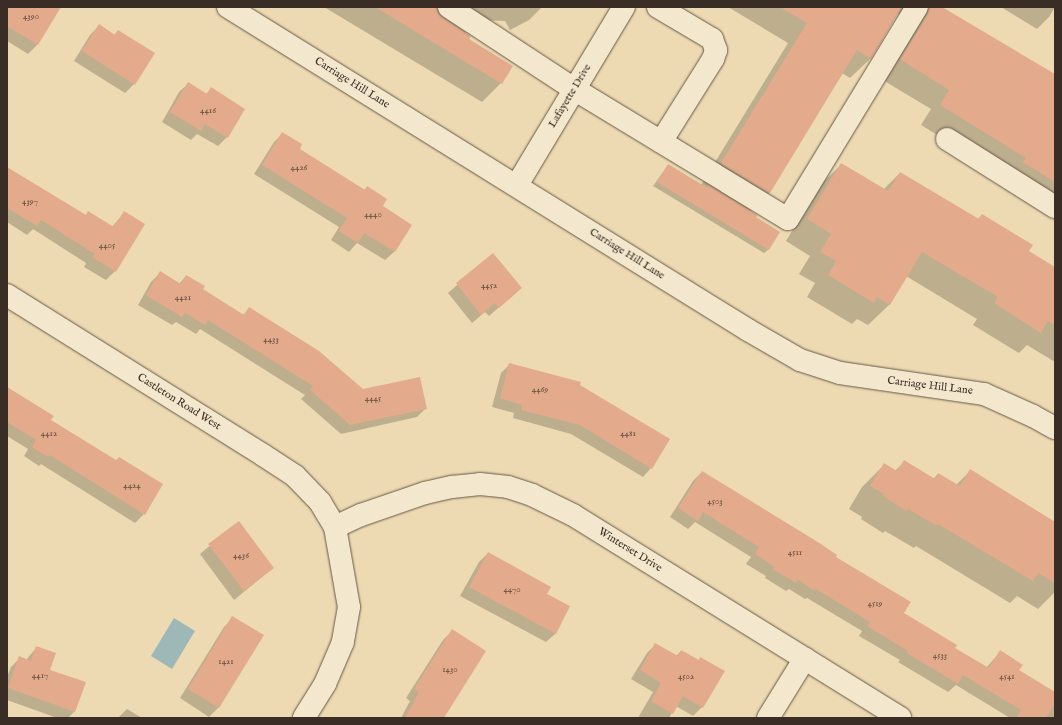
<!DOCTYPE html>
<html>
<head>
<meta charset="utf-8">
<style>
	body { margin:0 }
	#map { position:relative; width:1062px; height:725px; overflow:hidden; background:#eddab2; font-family:"IM FELL English",serif }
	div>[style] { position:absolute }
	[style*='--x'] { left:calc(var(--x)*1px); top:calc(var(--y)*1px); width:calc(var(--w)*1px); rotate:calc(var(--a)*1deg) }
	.water>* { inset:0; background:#9eb8b7 }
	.shadow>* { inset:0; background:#0003 }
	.building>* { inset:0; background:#e3ab8c }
	.roads { filter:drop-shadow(0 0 1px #675848) drop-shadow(0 0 1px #675848) }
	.minor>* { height:22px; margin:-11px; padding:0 11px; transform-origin:11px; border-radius:11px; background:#f3e7cd }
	span { translate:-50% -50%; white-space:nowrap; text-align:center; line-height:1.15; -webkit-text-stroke:3px #f3e7cd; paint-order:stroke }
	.number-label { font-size:9px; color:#644c3f }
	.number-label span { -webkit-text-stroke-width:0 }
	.street-label { font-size:11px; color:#3a2d25 }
	.frame { position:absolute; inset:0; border:8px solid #3a2d25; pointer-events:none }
</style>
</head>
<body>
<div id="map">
	<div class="water">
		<div style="clip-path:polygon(174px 618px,195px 631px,172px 669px,151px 656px)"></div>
	</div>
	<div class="shadow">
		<div style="clip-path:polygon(7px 7px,60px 7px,37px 45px,28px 54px,7px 41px)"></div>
		<div style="clip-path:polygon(324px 7px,542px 7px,529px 20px,510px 30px,505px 21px,478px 20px,465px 33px,501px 83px,482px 102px)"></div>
		<div style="clip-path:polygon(728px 7px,940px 7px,1055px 76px,1055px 204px,1007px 178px,921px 125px,931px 109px,881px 79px,904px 15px,897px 14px,870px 59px,850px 78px,842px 73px,769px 193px,750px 212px,769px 249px,764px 253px,653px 186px,668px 165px,701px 185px,788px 43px)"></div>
		<div style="clip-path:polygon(1001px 7px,1055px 7px,1049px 17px,1037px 29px)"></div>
		<div style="clip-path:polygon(99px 26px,114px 35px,118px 31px,134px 84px,125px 93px,74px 61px,90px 35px)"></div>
		<div style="clip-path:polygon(188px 84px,206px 94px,211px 89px,227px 137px,218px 146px,197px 134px,191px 140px,162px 122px,179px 92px)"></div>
		<div style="clip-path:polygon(283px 133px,298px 150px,364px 190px,367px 187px,381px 206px,411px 225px,394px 252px,385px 260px,357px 243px,349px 252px,331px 240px,339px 227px,254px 174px,274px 142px)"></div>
		<div style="clip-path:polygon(842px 164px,884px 189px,900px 173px,978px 219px,982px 215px,1027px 252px,1055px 268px,1055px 362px,1027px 345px,1019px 353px,973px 325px,977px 319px,906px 276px,890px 304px,868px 325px,857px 319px,852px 324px,807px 297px,815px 283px,799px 274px,810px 256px,786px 241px,820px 185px)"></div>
		<div style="clip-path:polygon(7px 168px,85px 216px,88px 213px,112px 227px,124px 213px,115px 271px,106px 280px,84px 267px,86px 263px,33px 229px,27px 235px,7px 222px)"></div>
		<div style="clip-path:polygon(493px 254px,521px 288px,489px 316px,485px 312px,472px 323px,448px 293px)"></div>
		<div style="clip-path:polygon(160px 273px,179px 284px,186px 276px,202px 290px,243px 315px,249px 309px,363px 390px,426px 408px,417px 417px,341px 434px,301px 399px,305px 395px,200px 329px,196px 334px,176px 322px,172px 325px,138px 305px,151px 282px)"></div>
		<div style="clip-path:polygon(510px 364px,651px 468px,643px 477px,571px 434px,513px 418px,514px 413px,492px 407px,501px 373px)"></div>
		<div style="clip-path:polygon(7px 387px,50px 421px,144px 514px,135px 523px,41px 464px,39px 466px,24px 456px,28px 449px,7px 436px)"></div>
		<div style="clip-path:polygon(904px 462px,933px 479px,938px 474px,956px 485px,970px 471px,1055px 522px,1055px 592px,1038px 609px,1017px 596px,1010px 603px,916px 546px,914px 548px,885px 531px,883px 533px,861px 519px,862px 517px,849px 509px,862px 487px,884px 465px,895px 471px)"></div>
		<div style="clip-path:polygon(702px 472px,835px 557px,902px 613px,953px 649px,986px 668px,1000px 652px,1018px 670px,1055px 693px,1055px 718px,1010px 718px,956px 685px,948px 692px,898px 662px,900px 660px,859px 636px,862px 631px,807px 598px,805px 599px,789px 589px,786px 591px,765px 578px,766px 576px,746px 564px,751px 557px,695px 522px,688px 529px,670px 517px,693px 481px)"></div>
		<div style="clip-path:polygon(238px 522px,273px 568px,234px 600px,200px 554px)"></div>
		<div style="clip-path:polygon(488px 553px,546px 594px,569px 607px,555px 634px,546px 642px,460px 596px,479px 562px)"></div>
		<div style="clip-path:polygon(233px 618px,262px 636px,218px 708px,209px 717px,180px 698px,224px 627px)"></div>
		<div style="clip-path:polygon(452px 631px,443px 718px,401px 718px,410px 701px,406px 698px,443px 640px)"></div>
		<div style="clip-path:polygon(656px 644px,676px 656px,681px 651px,698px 661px,701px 658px,702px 707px,693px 716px,676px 706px,669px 718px,638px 718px,653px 692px,631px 679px,647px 653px)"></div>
		<div style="clip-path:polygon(37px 647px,49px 670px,85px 683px,74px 712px,68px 718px,57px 718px,7px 700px,7px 677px,11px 667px,20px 658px,26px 660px)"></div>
		<div style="clip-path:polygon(127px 709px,142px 718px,118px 718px)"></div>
	</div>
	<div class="building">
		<div style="clip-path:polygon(7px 7px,61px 7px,38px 45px,7px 26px)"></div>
		<div style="clip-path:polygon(375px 7px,437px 7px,438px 13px,442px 17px,471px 36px,469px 39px,513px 66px,502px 84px)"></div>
		<div style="clip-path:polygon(780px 7px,902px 7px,871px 59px,857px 50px,770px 193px,721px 163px,807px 23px)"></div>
		<div style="clip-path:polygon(929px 7px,942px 7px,1055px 74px,1055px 182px,1023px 162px,1026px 158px,940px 105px,949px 90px,900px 59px,928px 14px)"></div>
		<div style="clip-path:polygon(99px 24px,115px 35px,118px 30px,155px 53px,135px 85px,82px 51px)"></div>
		<div style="clip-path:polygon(188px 82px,207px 94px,211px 87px,245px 109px,228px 138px,205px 124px,201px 131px,170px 112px)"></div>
		<div style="clip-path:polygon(282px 132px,302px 144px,300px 149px,365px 190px,367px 186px,387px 199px,383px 206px,412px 225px,395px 252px,364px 233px,358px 243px,339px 231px,347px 218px,262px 165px)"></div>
		<div style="clip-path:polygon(841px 163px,888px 191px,900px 172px,979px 219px,982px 214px,1033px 245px,1029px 251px,1055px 267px,1055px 325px,1048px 321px,1041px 333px,994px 303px,998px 297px,922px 252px,890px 305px,877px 297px,874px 303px,828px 275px,836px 261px,820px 252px,831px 234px,807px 219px)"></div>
		<div style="clip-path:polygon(668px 164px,706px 187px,708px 185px,757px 215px,756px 217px,780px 232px,769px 250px,657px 182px)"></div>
		<div style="clip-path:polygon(7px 167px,86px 215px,88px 211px,114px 227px,124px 211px,145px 224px,116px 272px,92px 257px,95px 254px,41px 220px,37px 226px,7px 208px)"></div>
		<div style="clip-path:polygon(493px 253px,522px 288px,499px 308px,495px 303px,481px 315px,456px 283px)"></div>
		<div style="clip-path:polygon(160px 271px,181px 284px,186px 275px,205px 286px,203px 289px,244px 315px,249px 307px,319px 351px,363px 389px,420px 377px,427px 409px,350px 425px,310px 390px,313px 386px,208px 320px,205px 325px,185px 313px,182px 317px,146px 295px)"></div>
		<div style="clip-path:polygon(509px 363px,581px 382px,580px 385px,670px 439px,652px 469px,580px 425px,521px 410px,522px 405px,500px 398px)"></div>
		<div style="clip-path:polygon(7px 387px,54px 416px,51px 420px,116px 460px,119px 457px,163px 484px,145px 515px,50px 455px,48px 457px,32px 447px,36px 440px,7px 422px)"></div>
		<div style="clip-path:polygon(904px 460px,935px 479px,938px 473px,960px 486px,970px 469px,1055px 522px,1055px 583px,1038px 573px,1033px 581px,938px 524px,937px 526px,908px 509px,906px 511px,883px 496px,884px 494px,870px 486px,884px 463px,897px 471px)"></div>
		<div style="clip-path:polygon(702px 471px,821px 544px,837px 555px,836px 557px,911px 602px,904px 613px,957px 645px,955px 648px,989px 668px,1000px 650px,1023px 665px,1019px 670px,1055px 692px,1055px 704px,1046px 718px,1016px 718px,1021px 710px,963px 675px,958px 684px,907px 653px,908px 651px,867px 626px,870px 622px,816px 589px,815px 591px,798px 580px,796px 583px,773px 569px,775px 567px,755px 554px,759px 547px,703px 512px,698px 521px,678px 508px)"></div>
		<div style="clip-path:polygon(239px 521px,274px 568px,244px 591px,208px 544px)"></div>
		<div style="clip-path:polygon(488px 552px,551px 587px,547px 594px,570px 606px,556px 634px,469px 587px)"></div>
		<div style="clip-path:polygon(232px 616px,264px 635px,219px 708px,188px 689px)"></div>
		<div style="clip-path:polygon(452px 629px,486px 651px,444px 718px,405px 718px,419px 692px,414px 689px)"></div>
		<div style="clip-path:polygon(655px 643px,678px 656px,681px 650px,699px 660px,700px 657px,725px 671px,703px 708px,683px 696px,673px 714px,651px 701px,661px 683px,640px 670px)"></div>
		<div style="clip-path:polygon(36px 646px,56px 653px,50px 670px,86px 682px,75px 712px,8px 688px,19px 656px,31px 661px)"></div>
	</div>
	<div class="roads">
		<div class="minor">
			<div style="--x:228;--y:7;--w:612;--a:31.85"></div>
			<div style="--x:748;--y:330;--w:60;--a:30"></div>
			<div style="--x:800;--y:360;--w:42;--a:18"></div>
			<div style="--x:840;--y:373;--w:146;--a:8.3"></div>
			<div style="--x:984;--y:394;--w:54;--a:24.2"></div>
			<div style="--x:1033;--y:416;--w:25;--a:29"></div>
			<div style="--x:449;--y:7;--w:149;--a:33.3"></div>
			<div style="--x:574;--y:89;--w:250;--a:31.3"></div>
			<div style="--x:788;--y:219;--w:248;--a:-58.7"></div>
			<div style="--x:658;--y:7;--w:63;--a:30.7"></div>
			<div style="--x:712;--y:39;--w:12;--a:70"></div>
			<div style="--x:716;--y:50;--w:9;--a:108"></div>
			<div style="--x:713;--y:59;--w:98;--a:122.1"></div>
			<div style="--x:947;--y:139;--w:128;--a:32.2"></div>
			<div style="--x:517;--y:185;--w:208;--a:-59"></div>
			<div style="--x:7;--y:295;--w:302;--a:32"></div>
			<div style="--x:263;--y:455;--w:38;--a:33"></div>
			<div style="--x:295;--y:476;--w:36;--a:46"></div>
			<div style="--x:320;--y:502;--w:29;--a:59"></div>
			<div style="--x:335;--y:527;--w:81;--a:80.1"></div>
			<div style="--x:349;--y:607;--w:36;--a:100"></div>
			<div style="--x:343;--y:642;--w:46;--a:113.2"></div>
			<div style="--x:325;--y:684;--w:40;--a:122"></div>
			<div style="--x:335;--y:527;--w:29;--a:-25"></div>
			<div style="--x:361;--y:515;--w:68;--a:-19"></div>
			<div style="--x:425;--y:493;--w:28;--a:-13"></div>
			<div style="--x:452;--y:487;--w:28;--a:-6"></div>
			<div style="--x:480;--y:484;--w:28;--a:6"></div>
			<div style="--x:508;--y:487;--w:25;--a:18"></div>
			<div style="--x:532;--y:495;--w:46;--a:26"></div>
			<div style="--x:573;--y:515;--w:385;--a:31.8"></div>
			<div style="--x:768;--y:718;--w:70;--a:-58.3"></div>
		</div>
	</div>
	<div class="number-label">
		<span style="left:31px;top:17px">4390</span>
		<span style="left:208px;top:111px">4416</span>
		<span style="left:299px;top:168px">4426</span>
		<span style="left:30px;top:202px">4397</span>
		<span style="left:373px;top:215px">4440</span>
		<span style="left:107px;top:246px">4405</span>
		<span style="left:489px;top:286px">4452</span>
		<span style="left:183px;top:298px">4421</span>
		<span style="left:271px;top:340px">4433</span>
		<span style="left:540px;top:390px">4469</span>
		<span style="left:373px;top:399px">4445</span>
		<span style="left:49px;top:434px">4412</span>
		<span style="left:628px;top:434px">4481</span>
		<span style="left:132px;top:486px">4424</span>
		<span style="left:715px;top:502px">4503</span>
		<span style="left:795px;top:553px">4511</span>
		<span style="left:241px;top:556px">4436</span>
		<span style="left:512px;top:590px">4470</span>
		<span style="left:875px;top:604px">4519</span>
		<span style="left:940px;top:656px">4533</span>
		<span style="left:226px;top:662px">1421</span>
		<span style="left:450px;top:670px">1430</span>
		<span style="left:40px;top:676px">4417</span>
		<span style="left:686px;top:677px">4502</span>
		<span style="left:1007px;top:677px">4541</span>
	</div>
	<div class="street-label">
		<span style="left:352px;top:83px;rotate:32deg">Carriage Hill Lane</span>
		<span style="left:570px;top:96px;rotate:-59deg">Lafayette Drive</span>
		<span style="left:627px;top:254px;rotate:32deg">Carriage Hill Lane</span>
		<span style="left:930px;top:386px;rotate:7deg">Carriage Hill Lane</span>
		<span style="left:179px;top:402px;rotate:32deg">Castleton Road West</span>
		<span style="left:630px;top:550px;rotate:32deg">Winterset Drive</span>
	</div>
	<div class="frame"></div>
</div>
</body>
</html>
